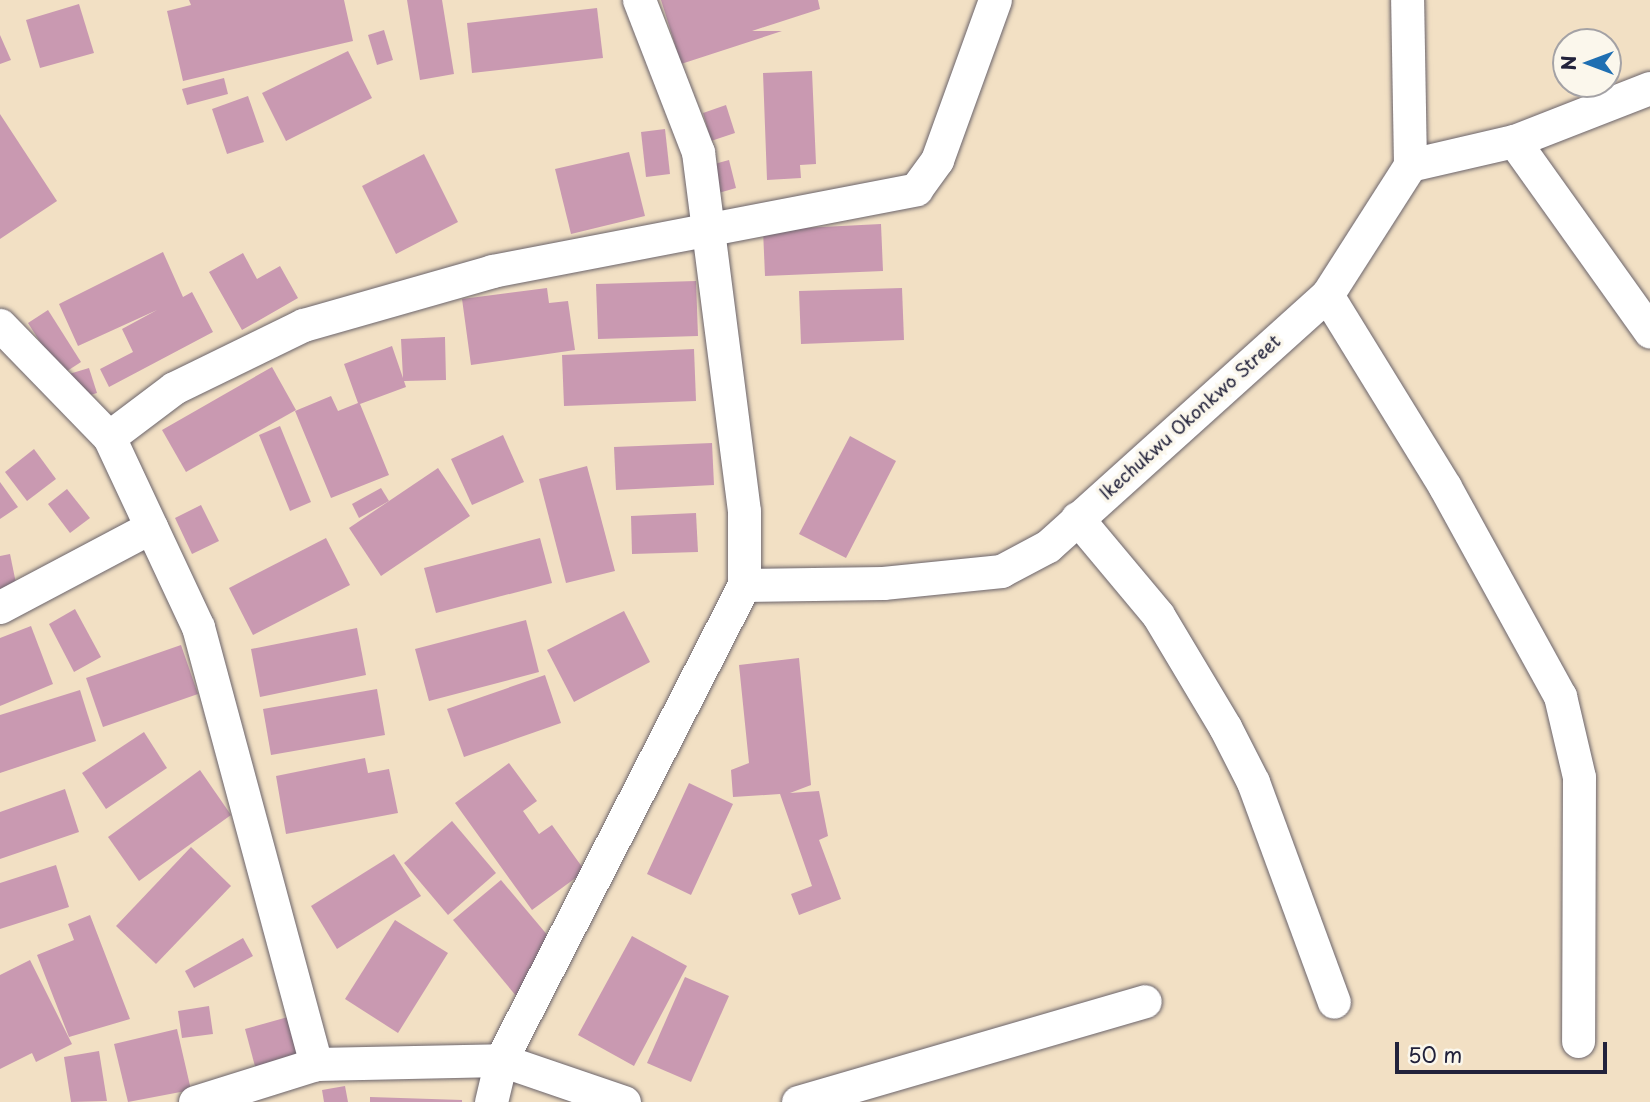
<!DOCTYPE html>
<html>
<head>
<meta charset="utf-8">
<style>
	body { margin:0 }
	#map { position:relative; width:1650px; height:1102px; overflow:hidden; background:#f2e0c4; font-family:"Playpen Sans",sans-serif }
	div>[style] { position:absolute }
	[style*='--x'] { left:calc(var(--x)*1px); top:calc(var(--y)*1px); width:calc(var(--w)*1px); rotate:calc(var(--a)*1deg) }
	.building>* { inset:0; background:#c999b1 }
	.roads { filter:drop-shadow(0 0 2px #6b646b) drop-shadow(0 0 2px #6b646b) }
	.street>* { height:33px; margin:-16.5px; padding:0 16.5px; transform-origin:16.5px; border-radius:16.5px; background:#fff }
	span { translate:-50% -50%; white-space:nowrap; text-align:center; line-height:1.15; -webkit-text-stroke:7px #fbf7ec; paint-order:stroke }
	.street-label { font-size:18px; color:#22223b }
	.north { position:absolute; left:1552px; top:28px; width:70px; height:70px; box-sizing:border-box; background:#fbf7ec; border:2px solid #a4a2a5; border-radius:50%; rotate:270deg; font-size:19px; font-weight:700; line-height:28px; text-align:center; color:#22223b }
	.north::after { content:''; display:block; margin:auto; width:24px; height:32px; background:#1f6fb2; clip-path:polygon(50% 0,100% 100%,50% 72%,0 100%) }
	.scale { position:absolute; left:1395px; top:1042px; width:212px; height:32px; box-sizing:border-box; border:4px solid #22223b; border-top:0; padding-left:9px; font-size:21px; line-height:24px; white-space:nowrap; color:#22223b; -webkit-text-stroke:5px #fbf7ec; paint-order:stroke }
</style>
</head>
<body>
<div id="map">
	<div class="building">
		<div style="clip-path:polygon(189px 0,344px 0,353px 41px,183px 81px,167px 11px,191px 5px)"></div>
		<div style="clip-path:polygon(407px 0,442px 0,454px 74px,420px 80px)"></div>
		<div style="clip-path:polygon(661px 0,818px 0,820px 9px,752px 31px,782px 31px,681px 64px)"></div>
		<div style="clip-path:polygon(79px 4px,94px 53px,40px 68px,26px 20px)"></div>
		<div style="clip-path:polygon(597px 8px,603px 58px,472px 73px,467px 23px)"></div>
		<div style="clip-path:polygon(384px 30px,393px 60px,377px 65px,368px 35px)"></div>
		<div style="clip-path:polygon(0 35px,11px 60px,0 64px)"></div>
		<div style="clip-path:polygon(348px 51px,372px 98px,286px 141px,262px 93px)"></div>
		<div style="clip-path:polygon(812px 71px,816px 164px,800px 165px,801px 178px,767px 180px,763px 73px)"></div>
		<div style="clip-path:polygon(224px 78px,228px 94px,187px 105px,182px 89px)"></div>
		<div style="clip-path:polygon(248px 96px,264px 142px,227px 154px,212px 109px)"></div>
		<div style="clip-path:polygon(726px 105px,735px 133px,711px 141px,703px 113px)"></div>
		<div style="clip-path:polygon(0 114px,57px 201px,0 239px)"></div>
		<div style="clip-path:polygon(665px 129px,670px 174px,646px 177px,641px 132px)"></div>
		<div style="clip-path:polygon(629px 152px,645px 216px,571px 234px,555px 169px)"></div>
		<div style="clip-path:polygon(424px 154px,458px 222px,396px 254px,362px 186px)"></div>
		<div style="clip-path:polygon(729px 160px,736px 188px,715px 194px,707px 166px)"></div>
		<div style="clip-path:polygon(881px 224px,883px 271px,765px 276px,763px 230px)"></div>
		<div style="clip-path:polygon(163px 252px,183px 297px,192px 292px,213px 332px,109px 387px,100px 369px,133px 352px,122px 329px,157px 310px,78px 346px,59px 304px)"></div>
		<div style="clip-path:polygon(243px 253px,257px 279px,280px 266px,298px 298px,242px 330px,209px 272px)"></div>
		<div style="clip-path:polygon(696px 281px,698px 336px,598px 339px,596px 284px)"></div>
		<div style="clip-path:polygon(547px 288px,549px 303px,568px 301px,575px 350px,471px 365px,462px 299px)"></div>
		<div style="clip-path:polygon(902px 288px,904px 340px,801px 344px,799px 291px)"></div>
		<div style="clip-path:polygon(48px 310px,81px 362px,61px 375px,28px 323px)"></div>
		<div style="clip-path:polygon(445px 337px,446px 380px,404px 381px,406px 387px,360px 404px,389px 475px,331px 498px,295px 411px,331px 396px,338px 411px,358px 403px,344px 364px,392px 346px,403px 378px,401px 339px)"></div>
		<div style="clip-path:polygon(694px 349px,696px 401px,564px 406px,562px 355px)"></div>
		<div style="clip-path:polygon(272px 367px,296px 410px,186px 472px,162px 430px)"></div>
		<div style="clip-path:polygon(89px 368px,97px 393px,77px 399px,69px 374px)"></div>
		<div style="clip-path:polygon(280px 426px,311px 502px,290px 511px,259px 435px)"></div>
		<div style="clip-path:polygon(503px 435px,524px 482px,472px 505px,451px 459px)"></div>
		<div style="clip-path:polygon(850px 436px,896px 461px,846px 558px,799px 534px)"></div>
		<div style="clip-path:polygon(712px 443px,714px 485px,616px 490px,614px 447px)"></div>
		<div style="clip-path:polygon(34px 449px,56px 479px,27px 501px,5px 472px)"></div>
		<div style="clip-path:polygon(587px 466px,615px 571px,566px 583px,539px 479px)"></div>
		<div style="clip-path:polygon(438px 468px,470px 516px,381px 576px,349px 528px)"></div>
		<div style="clip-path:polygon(0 482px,18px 507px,0 519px)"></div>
		<div style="clip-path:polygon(381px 488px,389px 501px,359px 518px,352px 504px)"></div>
		<div style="clip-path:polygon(67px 489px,90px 518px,70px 533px,48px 504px)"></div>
		<div style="clip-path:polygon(201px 505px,219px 541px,192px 554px,175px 518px)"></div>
		<div style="clip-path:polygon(696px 513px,698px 552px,632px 554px,631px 516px)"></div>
		<div style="clip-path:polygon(326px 538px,350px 585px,253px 635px,229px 588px)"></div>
		<div style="clip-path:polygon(540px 538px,552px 583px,436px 613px,424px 568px)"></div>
		<div style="clip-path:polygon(10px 554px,19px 598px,0 603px,0 556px)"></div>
		<div style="clip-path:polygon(75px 609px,101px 657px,74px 672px,49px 624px)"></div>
		<div style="clip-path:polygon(624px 611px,650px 662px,574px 702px,547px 650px)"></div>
		<div style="clip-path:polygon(526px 620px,539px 672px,429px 701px,415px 649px)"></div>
		<div style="clip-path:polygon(31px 626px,53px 684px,0 706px,0 638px)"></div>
		<div style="clip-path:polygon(357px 628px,366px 675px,260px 697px,251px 649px)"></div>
		<div style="clip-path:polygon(181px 645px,198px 694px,103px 727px,86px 678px)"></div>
		<div style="clip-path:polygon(799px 658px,811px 785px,790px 793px,819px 791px,828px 836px,819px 840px,841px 899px,799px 915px,791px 894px,812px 886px,780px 794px,733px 797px,731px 770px,749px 763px,739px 665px)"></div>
		<div style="clip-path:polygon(545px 675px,561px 723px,464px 757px,447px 709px)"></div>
		<div style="clip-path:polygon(377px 689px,385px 735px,271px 755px,263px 709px)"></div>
		<div style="clip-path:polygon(80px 690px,96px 741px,0 773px,0 715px)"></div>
		<div style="clip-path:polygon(144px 732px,167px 768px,106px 809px,82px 773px)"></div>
		<div style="clip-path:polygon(365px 758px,368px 773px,389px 769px,398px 813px,286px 834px,276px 776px)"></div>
		<div style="clip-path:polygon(509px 763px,537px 801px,523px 811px,539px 834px,552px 825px,585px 871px,532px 910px,455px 803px)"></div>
		<div style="clip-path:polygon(200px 770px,231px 815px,139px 881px,108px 837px)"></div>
		<div style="clip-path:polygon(689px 783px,733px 804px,691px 895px,647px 874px)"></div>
		<div style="clip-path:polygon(65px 789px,79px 832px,0 859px,0 812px)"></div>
		<div style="clip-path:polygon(452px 821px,496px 873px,448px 915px,404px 863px)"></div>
		<div style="clip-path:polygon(191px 847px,231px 886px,156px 964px,116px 926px)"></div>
		<div style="clip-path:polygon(394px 854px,421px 896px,337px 949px,311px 906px)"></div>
		<div style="clip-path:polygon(56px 865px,69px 907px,0 929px,0 883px)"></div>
		<div style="clip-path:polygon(501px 880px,565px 956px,517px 997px,453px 920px)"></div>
		<div style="clip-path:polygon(90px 915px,130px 1019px,69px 1037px,37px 955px,74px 940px,68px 924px)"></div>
		<div style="clip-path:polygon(395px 920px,448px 953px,398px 1033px,345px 999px)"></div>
		<div style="clip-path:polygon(632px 936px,687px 966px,634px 1066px,578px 1035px)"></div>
		<div style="clip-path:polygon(243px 938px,253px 956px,194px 988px,185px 971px)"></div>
		<div style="clip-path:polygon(30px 960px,72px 1044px,36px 1062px,32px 1053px,0 1069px,0 975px)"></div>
		<div style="clip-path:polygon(685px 977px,729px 996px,691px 1082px,647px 1063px)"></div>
		<div style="clip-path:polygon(209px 1006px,213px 1034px,182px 1038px,178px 1011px)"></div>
		<div style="clip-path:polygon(295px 1015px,306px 1056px,256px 1070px,245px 1029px)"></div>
		<div style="clip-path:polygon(177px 1029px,191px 1090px,128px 1102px,114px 1044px)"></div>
		<div style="clip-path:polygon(99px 1051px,107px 1101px,71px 1102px,64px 1057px)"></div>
		<div style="clip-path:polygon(345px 1086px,348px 1102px,324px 1102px,322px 1090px)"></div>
		<div style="clip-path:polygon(370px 1097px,462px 1100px,462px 1102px,370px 1102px)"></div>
	</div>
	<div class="roads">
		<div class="street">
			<div style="--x:1514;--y:141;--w:234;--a:54.5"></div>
			<div style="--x:1410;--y:165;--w:107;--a:-13"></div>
			<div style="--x:1514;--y:141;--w:146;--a:-21.3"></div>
			<div style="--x:1327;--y:295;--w:225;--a:58.4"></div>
			<div style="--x:1445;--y:487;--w:239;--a:61.2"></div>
			<div style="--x:1560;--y:696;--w:83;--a:76.8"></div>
			<div style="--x:1579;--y:777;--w:264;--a:90.2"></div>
			<div style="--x:0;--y:325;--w:156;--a:45.8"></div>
			<div style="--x:109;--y:437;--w:210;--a:64.9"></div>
			<div style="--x:198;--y:627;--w:453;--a:74.9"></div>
			<div style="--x:316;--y:1064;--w:185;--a:-1.2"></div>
			<div style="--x:501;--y:1060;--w:130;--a:18.9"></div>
			<div style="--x:109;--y:437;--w:81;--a:-37"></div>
			<div style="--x:174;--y:388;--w:144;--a:-26"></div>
			<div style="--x:303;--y:325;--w:197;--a:-15.9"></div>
			<div style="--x:492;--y:271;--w:432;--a:-10.9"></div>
			<div style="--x:916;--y:189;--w:36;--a:-54"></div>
			<div style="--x:937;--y:160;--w:170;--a:-70.1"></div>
			<div style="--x:1077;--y:518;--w:126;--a:50.1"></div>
			<div style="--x:1158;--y:615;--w:131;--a:59.1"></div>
			<div style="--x:1225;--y:727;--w:62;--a:63"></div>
			<div style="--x:1253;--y:782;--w:234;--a:69.8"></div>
			<div style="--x:744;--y:585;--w:139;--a:-0.8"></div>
			<div style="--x:883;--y:583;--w:119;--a:-5.8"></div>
			<div style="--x:1001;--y:571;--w:53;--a:-28"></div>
			<div style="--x:1048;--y:546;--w:375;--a:-42"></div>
			<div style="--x:1327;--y:295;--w:154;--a:-57.4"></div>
			<div style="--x:1410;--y:165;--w:165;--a:-91"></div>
			<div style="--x:0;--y:607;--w:171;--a:-27.9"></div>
			<div style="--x:195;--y:1102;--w:127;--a:-17.4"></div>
			<div style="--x:491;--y:1102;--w:43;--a:-76.6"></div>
			<div style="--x:501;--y:1060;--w:534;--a:-62.91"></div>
			<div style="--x:744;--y:585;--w:74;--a:-90"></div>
			<div style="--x:744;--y:511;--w:362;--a:-97.3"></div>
			<div style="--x:698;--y:152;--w:163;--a:-111.2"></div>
			<div style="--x:798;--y:1102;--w:361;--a:-16.2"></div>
		</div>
	</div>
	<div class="street-label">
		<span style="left:1190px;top:417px;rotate:-42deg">Ikechukwu Okonkwo Street</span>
	</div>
	<div class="north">N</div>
	<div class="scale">50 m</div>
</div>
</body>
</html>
